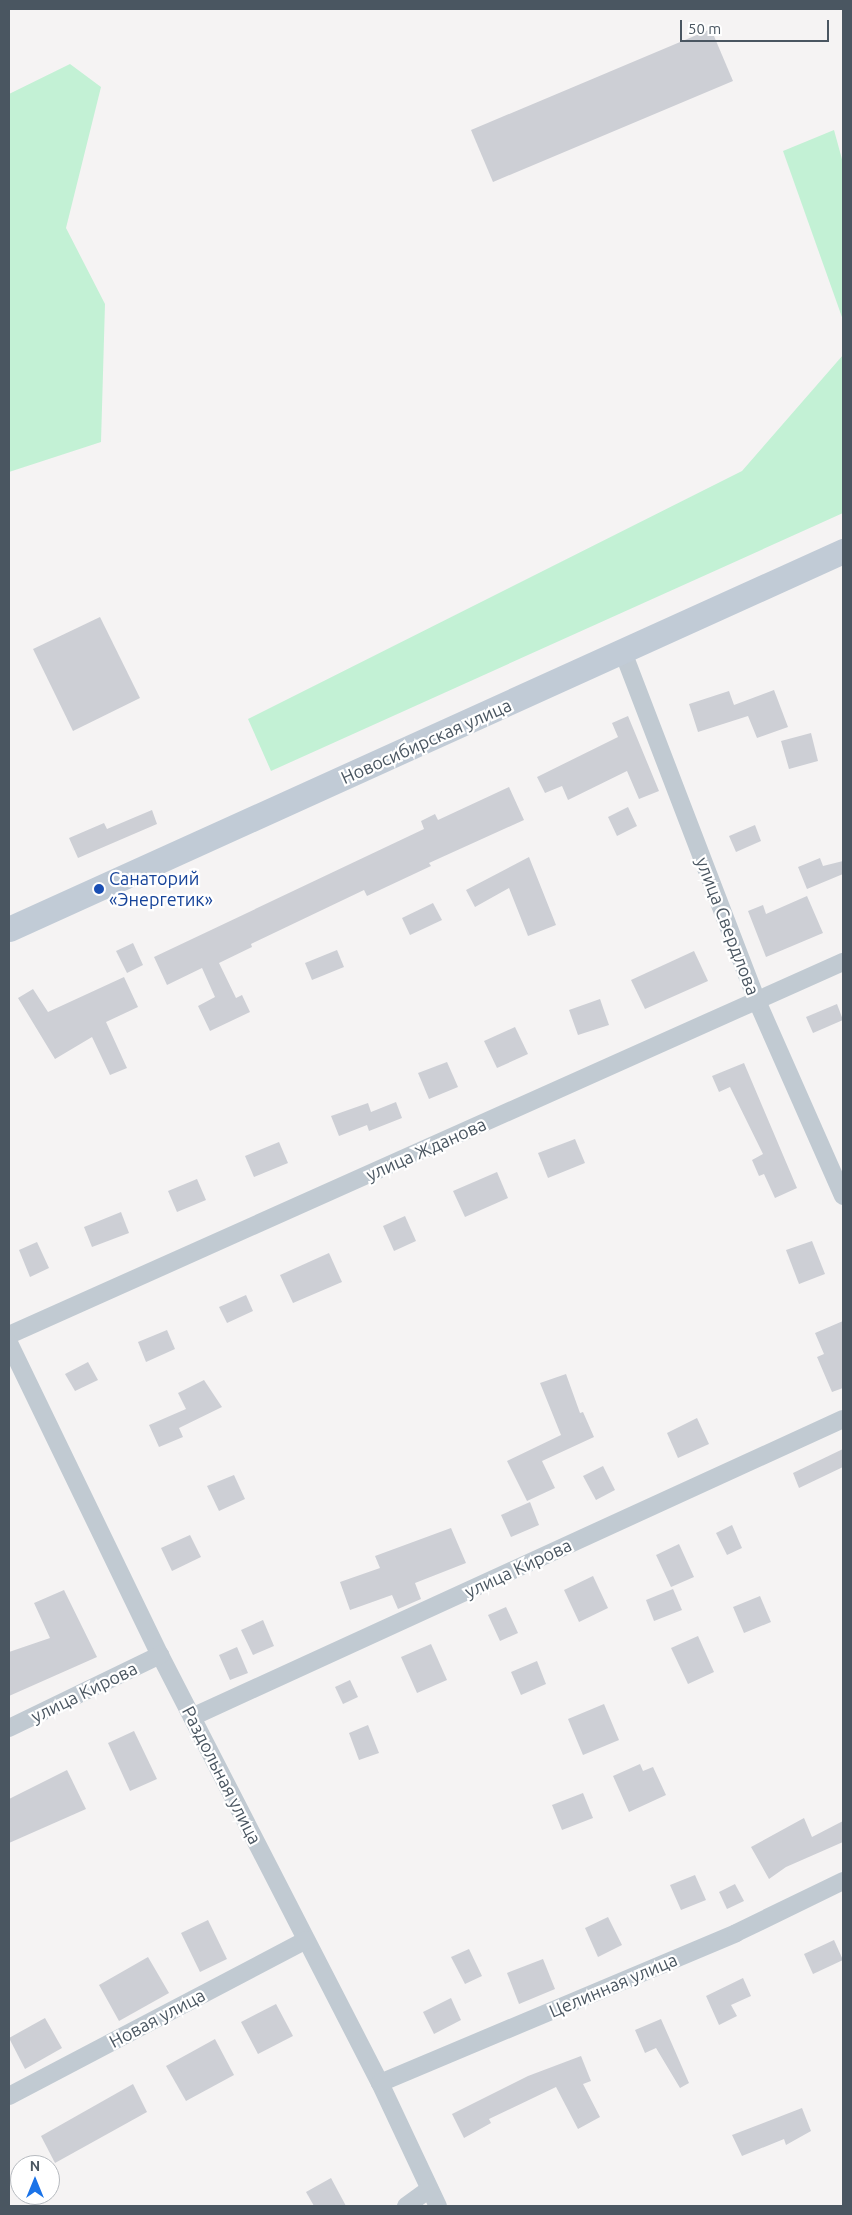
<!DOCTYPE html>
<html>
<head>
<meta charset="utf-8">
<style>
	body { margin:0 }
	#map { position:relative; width:852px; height:2215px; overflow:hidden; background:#f5f3f3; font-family:Ubuntu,sans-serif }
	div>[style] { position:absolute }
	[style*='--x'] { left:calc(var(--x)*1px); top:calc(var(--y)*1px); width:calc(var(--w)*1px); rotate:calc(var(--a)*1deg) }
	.green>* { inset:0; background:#c3f1d5 }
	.building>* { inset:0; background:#cdcfd5 }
	.street>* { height:18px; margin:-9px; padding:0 9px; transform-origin:9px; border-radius:9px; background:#c1cad2 }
	.secondary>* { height:25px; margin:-12.5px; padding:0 12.5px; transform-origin:12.5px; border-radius:12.5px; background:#c1cbd6 }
	.dots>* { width:14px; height:14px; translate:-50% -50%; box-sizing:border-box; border:2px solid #fff; border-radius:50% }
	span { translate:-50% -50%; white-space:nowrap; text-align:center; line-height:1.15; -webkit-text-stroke:4.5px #fff; paint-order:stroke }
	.street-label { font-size:18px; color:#4a5661 }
	.transit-label { font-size:18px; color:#164399 }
	.left { translate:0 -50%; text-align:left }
	.frame { position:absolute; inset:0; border:10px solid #4a5661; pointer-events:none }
	.north { position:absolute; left:10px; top:2155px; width:50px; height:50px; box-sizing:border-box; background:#fff; border:1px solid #b7bbc0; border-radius:50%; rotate:0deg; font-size:14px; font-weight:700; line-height:20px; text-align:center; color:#4a5661 }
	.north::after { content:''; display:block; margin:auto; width:18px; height:22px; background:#1a73e8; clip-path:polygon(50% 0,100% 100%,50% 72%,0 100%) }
	.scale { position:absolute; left:680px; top:20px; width:149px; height:22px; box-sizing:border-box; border:2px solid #4a5661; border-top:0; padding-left:6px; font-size:15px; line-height:18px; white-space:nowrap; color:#4a5661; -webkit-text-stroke:4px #fff; paint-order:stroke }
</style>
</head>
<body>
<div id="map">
	<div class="green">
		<div style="clip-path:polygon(70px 64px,101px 87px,66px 228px,105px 304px,101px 442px,9px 472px,9px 94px)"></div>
		<div style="clip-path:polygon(834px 130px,843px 163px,843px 320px,783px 151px)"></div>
		<div style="clip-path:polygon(843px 355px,843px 513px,271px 771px,248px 719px,742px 471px)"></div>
	</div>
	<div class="building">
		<div style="clip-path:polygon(711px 29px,733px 81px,493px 182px,471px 130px)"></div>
		<div style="clip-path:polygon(100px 617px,140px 698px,73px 731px,33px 649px)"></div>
		<div style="clip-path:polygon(774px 690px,788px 727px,757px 738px,748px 716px,698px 732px,689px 704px,729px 691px,734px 705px)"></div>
		<div style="clip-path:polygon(628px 716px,659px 791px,639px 799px,627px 771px,568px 800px,562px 786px,545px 793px,537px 777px,618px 737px,612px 723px)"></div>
		<div style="clip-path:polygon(811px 733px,818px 761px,789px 769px,781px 741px)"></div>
		<div style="clip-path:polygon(509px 787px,524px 820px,429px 863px,431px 866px,367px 896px,364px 890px,251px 944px,252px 947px,219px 963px,236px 998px,242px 995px,250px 1012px,210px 1031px,198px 1006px,215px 997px,202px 968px,167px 985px,154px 957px,424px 829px,421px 821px,435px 814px,438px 820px)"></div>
		<div style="clip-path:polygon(628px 807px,637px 826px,617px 836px,608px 817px)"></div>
		<div style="clip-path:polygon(152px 810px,157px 824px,78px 858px,69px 838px,104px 823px,107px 829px)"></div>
		<div style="clip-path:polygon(755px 825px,761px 841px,736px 852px,729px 836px)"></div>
		<div style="clip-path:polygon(529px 857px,556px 925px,528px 936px,509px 888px,475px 907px,466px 890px)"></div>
		<div style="clip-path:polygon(820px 858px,823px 866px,843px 861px,843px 874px,807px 889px,798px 867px)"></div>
		<div style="clip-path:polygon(807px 896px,823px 933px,766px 957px,748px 911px,763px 905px,766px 914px)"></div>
		<div style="clip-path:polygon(433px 903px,442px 920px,410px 935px,402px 918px)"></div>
		<div style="clip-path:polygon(133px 943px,143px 965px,127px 973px,116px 951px)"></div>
		<div style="clip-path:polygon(337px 950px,344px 967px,312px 980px,305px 963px)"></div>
		<div style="clip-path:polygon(694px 951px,708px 981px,645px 1009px,631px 980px)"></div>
		<div style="clip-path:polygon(124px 977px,138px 1007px,106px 1022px,127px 1068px,110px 1075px,92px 1037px,55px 1059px,18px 998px,33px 989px,48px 1012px)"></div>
		<div style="clip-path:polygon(600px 999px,609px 1025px,578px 1035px,569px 1010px)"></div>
		<div style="clip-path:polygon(837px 1004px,843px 1020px,813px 1033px,806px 1017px)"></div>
		<div style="clip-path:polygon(515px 1027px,528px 1054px,497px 1068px,484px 1041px)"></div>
		<div style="clip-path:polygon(447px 1062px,458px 1087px,429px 1099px,418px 1073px)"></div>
		<div style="clip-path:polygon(744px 1063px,797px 1188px,775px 1198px,764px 1174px,759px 1176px,752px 1160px,763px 1154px,730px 1087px,719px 1092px,712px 1076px)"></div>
		<div style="clip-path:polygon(396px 1102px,402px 1118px,369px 1131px,367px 1125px,339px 1136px,331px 1116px,368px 1103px,371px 1112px)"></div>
		<div style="clip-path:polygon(575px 1139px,585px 1163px,548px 1178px,538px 1153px)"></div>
		<div style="clip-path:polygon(279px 1142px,288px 1163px,254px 1177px,245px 1156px)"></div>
		<div style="clip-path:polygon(497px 1172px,508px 1198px,465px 1217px,453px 1191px)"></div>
		<div style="clip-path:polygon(197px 1179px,206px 1200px,177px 1212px,168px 1191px)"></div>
		<div style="clip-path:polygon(121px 1212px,129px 1233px,92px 1247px,84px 1227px)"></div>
		<div style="clip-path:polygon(405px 1216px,416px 1241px,394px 1251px,383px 1226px)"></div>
		<div style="clip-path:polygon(812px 1241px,825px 1274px,799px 1284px,786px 1250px)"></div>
		<div style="clip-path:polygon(37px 1242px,49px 1268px,30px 1277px,19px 1250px)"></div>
		<div style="clip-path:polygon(329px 1253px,342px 1282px,293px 1303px,280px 1275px)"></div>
		<div style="clip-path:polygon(246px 1295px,253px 1311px,227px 1323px,219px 1307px)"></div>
		<div style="clip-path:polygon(843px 1321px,843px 1388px,832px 1392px,817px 1357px,824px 1354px,815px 1333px)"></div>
		<div style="clip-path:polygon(167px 1330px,175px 1349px,146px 1362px,138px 1342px)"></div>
		<div style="clip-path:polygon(88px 1362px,98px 1380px,75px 1391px,65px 1374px)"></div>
		<div style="clip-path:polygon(566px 1374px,580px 1413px,583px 1412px,594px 1437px,542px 1461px,555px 1488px,527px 1501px,507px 1461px,561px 1435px,540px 1383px)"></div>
		<div style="clip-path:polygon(204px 1380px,222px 1407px,179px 1428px,183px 1437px,159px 1447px,149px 1425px,186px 1409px,178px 1393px)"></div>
		<div style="clip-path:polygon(697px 1418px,709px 1444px,678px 1458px,667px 1433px)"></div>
		<div style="clip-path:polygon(843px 1449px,843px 1467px,799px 1488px,793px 1473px)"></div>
		<div style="clip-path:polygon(603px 1466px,615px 1490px,596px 1500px,583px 1476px)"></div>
		<div style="clip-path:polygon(234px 1475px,245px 1499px,219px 1511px,207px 1486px)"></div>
		<div style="clip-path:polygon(530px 1502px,539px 1525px,511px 1537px,501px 1515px)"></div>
		<div style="clip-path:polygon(732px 1525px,742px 1548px,727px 1555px,716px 1533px)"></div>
		<div style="clip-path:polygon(451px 1528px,466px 1563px,415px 1583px,421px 1599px,398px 1609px,392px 1595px,350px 1610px,340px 1582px,380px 1568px,375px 1556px)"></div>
		<div style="clip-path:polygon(190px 1535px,201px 1557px,172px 1571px,161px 1548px)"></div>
		<div style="clip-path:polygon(679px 1544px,694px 1577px,671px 1587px,656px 1555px)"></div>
		<div style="clip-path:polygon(593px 1576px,608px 1608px,579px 1622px,564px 1590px)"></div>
		<div style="clip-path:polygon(673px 1589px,682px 1610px,654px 1621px,646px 1600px)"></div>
		<div style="clip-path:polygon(64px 1590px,97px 1657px,9px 1696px,9px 1652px,50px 1638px,34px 1603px)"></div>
		<div style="clip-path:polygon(760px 1596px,771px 1622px,744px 1633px,733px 1607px)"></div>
		<div style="clip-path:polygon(506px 1607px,518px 1633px,500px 1641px,488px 1615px)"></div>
		<div style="clip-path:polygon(263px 1620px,274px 1646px,253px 1655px,241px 1630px)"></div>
		<div style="clip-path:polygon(698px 1636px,714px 1672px,688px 1684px,671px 1648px)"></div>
		<div style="clip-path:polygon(431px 1644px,447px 1680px,417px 1693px,401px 1657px)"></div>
		<div style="clip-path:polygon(237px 1647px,248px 1673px,230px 1680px,219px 1655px)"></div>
		<div style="clip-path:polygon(537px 1661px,546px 1684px,521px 1695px,511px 1672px)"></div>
		<div style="clip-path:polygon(350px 1680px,358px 1697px,343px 1704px,335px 1687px)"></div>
		<div style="clip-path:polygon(604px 1704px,619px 1740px,583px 1755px,568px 1719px)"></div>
		<div style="clip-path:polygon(368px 1725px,379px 1753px,359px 1760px,349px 1733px)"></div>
		<div style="clip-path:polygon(134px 1731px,157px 1779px,130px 1791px,108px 1743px)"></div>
		<div style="clip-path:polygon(640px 1764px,643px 1771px,653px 1767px,666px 1795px,629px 1812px,613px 1776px)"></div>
		<div style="clip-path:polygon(67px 1770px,86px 1809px,9px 1843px,9px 1799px)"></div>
		<div style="clip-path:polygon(583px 1793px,593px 1818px,562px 1830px,552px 1805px)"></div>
		<div style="clip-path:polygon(804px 1818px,812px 1837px,843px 1821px,843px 1842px,786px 1867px,769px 1879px,751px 1847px)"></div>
		<div style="clip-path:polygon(695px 1875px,706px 1900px,681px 1910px,670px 1885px)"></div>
		<div style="clip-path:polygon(735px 1884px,744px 1901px,727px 1909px,719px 1892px)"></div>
		<div style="clip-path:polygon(608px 1917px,622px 1945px,598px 1957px,585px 1928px)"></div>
		<div style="clip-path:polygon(208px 1920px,227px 1959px,200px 1972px,181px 1933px)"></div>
		<div style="clip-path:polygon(834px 1940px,843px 1960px,813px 1974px,804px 1954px)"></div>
		<div style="clip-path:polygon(469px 1949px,482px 1976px,465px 1984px,451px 1957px)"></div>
		<div style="clip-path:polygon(148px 1957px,169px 1993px,119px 2021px,99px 1985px)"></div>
		<div style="clip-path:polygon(543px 1959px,555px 1989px,519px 2004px,507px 1973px)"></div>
		<div style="clip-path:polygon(743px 1978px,751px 1996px,731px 2005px,737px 2016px,719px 2025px,706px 1996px)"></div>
		<div style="clip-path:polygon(451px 1998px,461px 2020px,434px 2034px,423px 2012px)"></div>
		<div style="clip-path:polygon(276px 2004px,293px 2036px,258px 2054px,241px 2022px)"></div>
		<div style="clip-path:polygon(45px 2018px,62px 2048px,25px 2069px,9px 2038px)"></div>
		<div style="clip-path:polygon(661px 2019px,689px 2083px,680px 2088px,656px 2048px,645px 2053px,635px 2030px)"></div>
		<div style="clip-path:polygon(215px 2039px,234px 2075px,186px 2101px,166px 2066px)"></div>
		<div style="clip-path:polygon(581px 2056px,591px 2081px,583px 2084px,600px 2117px,578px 2129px,556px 2087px,489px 2119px,491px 2123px,464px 2138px,452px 2114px,528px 2076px)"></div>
		<div style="clip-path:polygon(133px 2084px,147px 2112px,55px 2163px,41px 2136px)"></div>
		<div style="clip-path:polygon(802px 2108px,811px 2131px,786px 2145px,784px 2139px,742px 2156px,732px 2135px)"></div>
		<div style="clip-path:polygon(331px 2178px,346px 2206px,314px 2206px,306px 2192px)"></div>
	</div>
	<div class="street">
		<div style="--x:623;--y:652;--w:374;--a:69"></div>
		<div style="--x:757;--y:1001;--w:213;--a:66.2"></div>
		<div style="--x:9;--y:1335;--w:914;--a:-24.1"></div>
		<div style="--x:9;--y:1343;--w:347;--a:64.2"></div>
		<div style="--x:160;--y:1655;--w:481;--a:62.8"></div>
		<div style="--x:380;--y:2083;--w:136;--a:64.8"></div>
		<div style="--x:192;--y:1717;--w:716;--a:-24.6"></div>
		<div style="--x:9;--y:1728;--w:168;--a:-25.8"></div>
		<div style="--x:380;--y:2083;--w:386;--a:-22.8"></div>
		<div style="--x:736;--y:1933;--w:119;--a:-25.9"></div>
		<div style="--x:9;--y:2096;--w:335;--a:-27.7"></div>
		<div style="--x:406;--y:2206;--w:29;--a:-36"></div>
	</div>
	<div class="secondary">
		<div style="--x:9;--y:929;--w:916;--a:-24.38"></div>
	</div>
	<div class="dots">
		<div style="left:99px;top:889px;background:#1a4fb4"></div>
	</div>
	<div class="street-label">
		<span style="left:426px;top:741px;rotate:-24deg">Новосибирская улица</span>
		<span style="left:728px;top:926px;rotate:69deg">улица Свердлова</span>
		<span style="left:426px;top:1149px;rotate:-24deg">улица Жданова</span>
		<span style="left:518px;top:1568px;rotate:-25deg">улица Кирова</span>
		<span style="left:84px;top:1692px;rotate:-26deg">улица Кирова</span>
		<span style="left:222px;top:1775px;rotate:63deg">Раздольная улица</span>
		<span style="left:613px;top:1985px;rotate:-23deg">Целинная улица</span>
		<span style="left:157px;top:2018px;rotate:-28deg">Новая улица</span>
	</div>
	<div class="transit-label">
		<span class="left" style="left:109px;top:889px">Санаторий<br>«Энергетик»</span>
	</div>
	<div class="frame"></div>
	<div class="north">N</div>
	<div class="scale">50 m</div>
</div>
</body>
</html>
